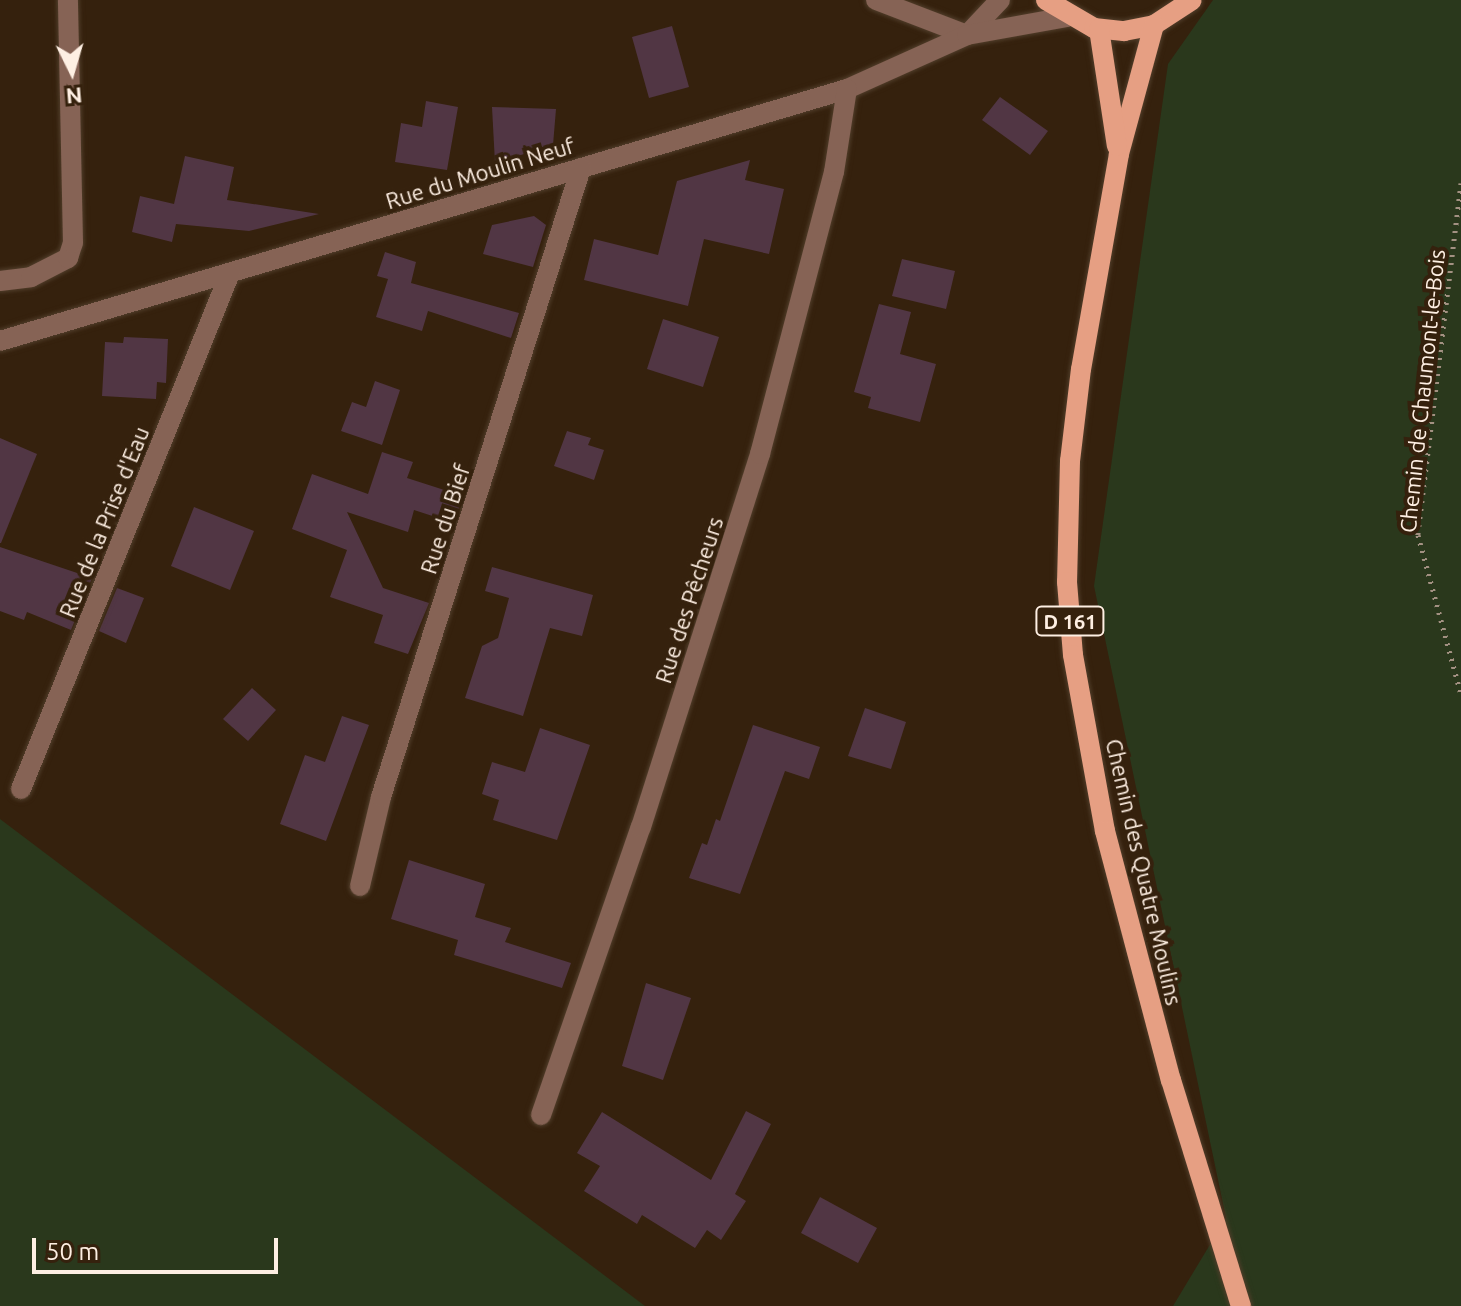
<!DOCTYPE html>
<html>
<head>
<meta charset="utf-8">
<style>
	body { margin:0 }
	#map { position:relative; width:1461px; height:1306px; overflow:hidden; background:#35210d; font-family:Ubuntu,sans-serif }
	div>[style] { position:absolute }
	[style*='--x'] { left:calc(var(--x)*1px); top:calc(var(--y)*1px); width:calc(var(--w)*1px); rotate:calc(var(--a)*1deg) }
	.green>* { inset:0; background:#2a381c }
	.building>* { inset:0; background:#513644 }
	.path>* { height:5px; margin-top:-2.5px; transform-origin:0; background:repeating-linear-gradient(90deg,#a39182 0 2px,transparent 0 8px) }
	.roads { filter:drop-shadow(0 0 2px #513e2b) drop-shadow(0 0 2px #513e2b) }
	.minor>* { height:20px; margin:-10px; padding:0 10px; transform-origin:10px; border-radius:10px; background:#866355 }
	.major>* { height:20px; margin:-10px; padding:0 10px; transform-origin:10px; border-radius:10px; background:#e69f83 }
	span { translate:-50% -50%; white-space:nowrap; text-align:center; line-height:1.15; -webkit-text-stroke:8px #35210d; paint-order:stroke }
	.shield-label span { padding:2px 6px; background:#35210d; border:2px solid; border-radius:6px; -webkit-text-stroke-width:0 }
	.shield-label { font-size:20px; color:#feefe3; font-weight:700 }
	.street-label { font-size:22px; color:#feefe3 }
	.north { position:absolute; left:32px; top:32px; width:80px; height:80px; -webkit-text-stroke:6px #35210d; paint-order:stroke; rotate:175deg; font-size:22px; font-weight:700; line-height:32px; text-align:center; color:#feefe3 }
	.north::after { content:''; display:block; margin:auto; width:28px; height:36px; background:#feefe3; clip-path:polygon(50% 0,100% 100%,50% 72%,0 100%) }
	.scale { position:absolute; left:32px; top:1238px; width:246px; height:36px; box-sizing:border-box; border:4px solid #feefe3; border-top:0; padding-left:10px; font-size:24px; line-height:28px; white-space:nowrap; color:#feefe3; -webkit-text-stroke:6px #35210d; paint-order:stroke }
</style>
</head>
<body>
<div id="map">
	<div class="green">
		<div style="clip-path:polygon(1213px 0,1461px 0,1461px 1306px,1173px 1306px,1226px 1218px,1094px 586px,1168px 64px)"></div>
		<div style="clip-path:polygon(0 819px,645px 1306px,0 1306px)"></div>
	</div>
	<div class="building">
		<div style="clip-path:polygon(672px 26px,689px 87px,649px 98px,632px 37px)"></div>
		<div style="clip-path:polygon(1000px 97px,1048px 131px,1030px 155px,982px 120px)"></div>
		<div style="clip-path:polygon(426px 101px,458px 107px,447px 170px,395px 162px,401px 123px,422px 127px)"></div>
		<div style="clip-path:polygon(492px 107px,556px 109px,553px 145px,495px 163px)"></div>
		<div style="clip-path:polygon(185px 156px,234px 167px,227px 200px,319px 214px,249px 231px,176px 224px,172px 242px,132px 232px,140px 196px,174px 204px)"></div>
		<div style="clip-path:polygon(750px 160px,745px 180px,784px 189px,769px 254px,704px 239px,688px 306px,584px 280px,594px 239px,658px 255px,677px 181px)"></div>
		<div style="clip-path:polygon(534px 216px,546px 225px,533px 267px,483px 254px,492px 225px)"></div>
		<div style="clip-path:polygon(385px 252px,416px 262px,411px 283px,519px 313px,511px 338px,428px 311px,422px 331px,376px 317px,388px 279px,377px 276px)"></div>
		<div style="clip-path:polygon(902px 259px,955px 271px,946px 309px,892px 296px)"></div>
		<div style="clip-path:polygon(879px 304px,911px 312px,900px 354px,936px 364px,920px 422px,868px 408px,871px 397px,854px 392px)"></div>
		<div style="clip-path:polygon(663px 319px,719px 337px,703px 387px,647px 369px)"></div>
		<div style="clip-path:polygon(124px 337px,168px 339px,166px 383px,157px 382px,156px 399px,102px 396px,105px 342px,123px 343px)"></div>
		<div style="clip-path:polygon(375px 381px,400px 390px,382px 445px,341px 431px,352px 402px,366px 407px)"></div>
		<div style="clip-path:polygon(567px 431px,591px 438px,588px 445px,604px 450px,594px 480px,554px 466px)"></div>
		<div style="clip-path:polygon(0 438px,37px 454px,1px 543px,0 543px)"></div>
		<div style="clip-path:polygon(382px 452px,413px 462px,407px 478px,463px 496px,454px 523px,414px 510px,408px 532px,347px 512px,383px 588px,429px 603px,408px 654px,374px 643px,383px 615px,330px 597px,347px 550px,292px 529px,312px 474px,368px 494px)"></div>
		<div style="clip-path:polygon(194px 507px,254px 531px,230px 590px,171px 566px)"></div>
		<div style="clip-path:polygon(0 547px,92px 578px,71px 630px,27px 612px,24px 620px,0 611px)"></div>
		<div style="clip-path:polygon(492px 567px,593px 595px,582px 636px,550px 628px,523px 716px,465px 698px,482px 646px,498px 638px,509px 598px,485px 591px)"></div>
		<div style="clip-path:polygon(117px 588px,144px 598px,126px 643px,99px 631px)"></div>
		<div style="clip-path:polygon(252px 688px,276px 710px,248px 741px,223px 719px)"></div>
		<div style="clip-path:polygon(865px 708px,906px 722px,891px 769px,848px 756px)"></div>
		<div style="clip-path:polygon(342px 716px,369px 725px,326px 841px,280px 824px,305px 755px,325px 762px)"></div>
		<div style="clip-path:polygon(753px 725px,820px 747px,809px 779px,785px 771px,740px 894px,689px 878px,702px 843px,707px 845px,716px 819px,720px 821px)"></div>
		<div style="clip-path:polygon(540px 728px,590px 745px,557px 840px,493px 820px,499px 800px,482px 794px,492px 762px,525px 772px)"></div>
		<div style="clip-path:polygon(409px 860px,485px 884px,475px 917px,511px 928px,505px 942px,571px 963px,562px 988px,454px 955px,458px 940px,391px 919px)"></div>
		<div style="clip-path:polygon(646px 983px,691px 998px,663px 1080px,622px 1066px)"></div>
		<div style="clip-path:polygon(746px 1111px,771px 1124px,735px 1194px,746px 1201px,721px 1240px,707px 1230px,695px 1248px,642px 1215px,637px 1224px,584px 1191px,600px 1166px,577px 1153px,602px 1112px,711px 1180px)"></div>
		<div style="clip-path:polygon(820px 1197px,877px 1228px,858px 1263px,801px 1233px)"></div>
	</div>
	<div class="path">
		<div style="--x:1461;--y:183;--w:355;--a:97"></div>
		<div style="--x:1418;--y:535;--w:165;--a:74.9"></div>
	</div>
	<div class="roads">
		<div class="minor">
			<div style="--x:876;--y:0;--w:97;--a:21"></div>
			<div style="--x:967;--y:35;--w:48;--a:-46.7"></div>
			<div style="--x:0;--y:281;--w:31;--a:-7"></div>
			<div style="--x:31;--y:277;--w:42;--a:-27.2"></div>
			<div style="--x:68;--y:258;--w:16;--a:-72"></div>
			<div style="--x:73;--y:243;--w:243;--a:-91.2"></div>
			<div style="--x:0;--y:341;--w:884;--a:-16.57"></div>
			<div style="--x:847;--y:89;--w:132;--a:-24.2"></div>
			<div style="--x:967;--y:35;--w:102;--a:-10.2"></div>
			<div style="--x:21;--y:789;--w:557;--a:-67.95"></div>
			<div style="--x:360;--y:886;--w:91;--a:-76.7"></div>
			<div style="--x:381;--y:797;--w:660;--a:-72.36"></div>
			<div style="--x:541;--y:1115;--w:305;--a:-70.9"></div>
			<div style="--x:641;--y:827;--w:392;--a:-72.3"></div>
			<div style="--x:760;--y:454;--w:292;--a:-75.3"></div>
			<div style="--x:834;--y:172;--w:84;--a:-81.1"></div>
		</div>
		<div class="major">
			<div style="--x:1046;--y:0;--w:56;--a:30.3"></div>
			<div style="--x:1094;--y:28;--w:30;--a:6"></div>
			<div style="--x:1124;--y:31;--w:31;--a:-11"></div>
			<div style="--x:1154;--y:25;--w:45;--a:-33.3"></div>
			<div style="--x:1154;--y:25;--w:134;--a:105.2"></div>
			<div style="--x:1119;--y:154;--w:218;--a:100"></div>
			<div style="--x:1081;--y:369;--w:93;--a:96.8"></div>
			<div style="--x:1070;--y:461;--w:121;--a:91.4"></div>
			<div style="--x:1067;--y:582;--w:73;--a:85.3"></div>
			<div style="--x:1073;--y:655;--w:179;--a:79.7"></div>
			<div style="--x:1105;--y:831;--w:258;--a:75.2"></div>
			<div style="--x:1171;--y:1080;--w:237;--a:72.8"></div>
			<div style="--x:1099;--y:29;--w:118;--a:81.3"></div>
		</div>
	</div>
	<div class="shield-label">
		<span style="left:1070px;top:621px">D 161</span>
	</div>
	<div class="street-label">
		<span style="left:480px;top:173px;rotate:-17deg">Rue du Moulin Neuf</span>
		<span style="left:1422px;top:391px;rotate:-84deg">Chemin de Chaumont-le-Bois</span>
		<span style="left:445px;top:519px;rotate:-72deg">Rue du Bief</span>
		<span style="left:104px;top:522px;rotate:-68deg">Rue de la Prise d'Eau</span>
		<span style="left:689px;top:600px;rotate:-72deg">Rue des Pêcheurs</span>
		<span style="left:1144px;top:872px;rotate:77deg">Chemin des Quatre Moulins</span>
	</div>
	<div class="north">N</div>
	<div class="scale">50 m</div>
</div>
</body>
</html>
